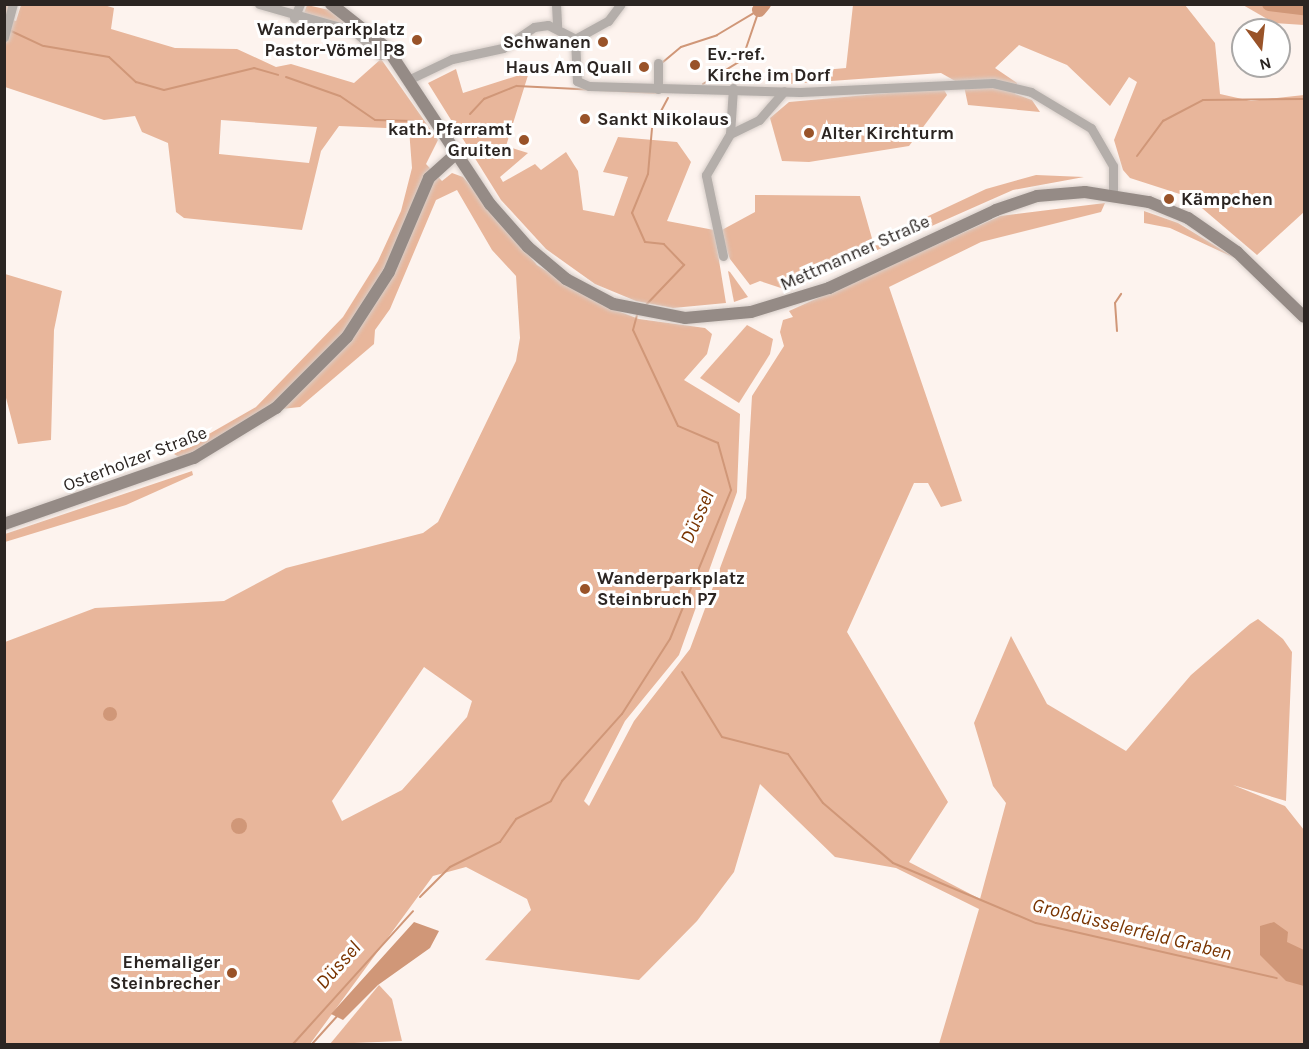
<!DOCTYPE html>
<html>
<head>
<meta charset="utf-8">
<style>
	body { margin:0 }
	#map { position:relative; width:1309px; height:1049px; overflow:hidden; background:#fdf3ee; font-family:Karla,sans-serif }
	div>[style] { position:absolute }
	[style*='--x'] { left:calc(var(--x)*1px); top:calc(var(--y)*1px); width:calc(var(--w)*1px); rotate:calc(var(--a)*1deg) }
	.green>* { inset:0; background:#e8b69b }
	.water>* { inset:0; background:#d09778 }
	.round { border-radius:50% }
	.stream>* { height:2px; margin:-1px; padding:0 1px; transform-origin:1px; border-radius:1px; background:#d09778 }
	.river>* { height:14px; margin:-7px; padding:0 7px; transform-origin:7px; border-radius:7px; background:#d09778 }
	.roads { filter:drop-shadow(0 0 2px #d7cec9) drop-shadow(0 0 2px #d7cec9) }
	.street>* { height:9px; margin:-4.5px; padding:0 4.5px; transform-origin:4.5px; border-radius:4.5px; background:#b4aeaa }
	.secondary>* { height:12px; margin:-6px; padding:0 6px; transform-origin:6px; border-radius:6px; background:#958b86 }
	.dots>* { width:16px; height:16px; translate:-50% -50%; box-sizing:border-box; border:3px solid #fff; border-radius:50% }
	span { translate:-50% -50%; white-space:nowrap; text-align:center; line-height:1.15; -webkit-text-stroke:6px #fff; paint-order:stroke }
	.poi-label { font-size:18px; color:#2b2522; font-weight:700 }
	.right { translate:-100% -50%; text-align:right }
	.left { translate:0 -50%; text-align:left }
	.street-label { font-size:18px; color:#2b2522 }
	.water-label { font-size:20px; color:#793400; font-style:italic }
	.frame { position:absolute; inset:0; border:6px solid #2b2522; pointer-events:none }
	.north { position:absolute; left:1231px; top:18px; width:60px; height:60px; box-sizing:border-box; background:#fff; border:2px solid #aaa8a7; border-radius:50%; rotate:165deg; font-size:16px; font-weight:700; line-height:24px; text-align:center; color:#2b2522 }
	.north::after { content:''; display:block; margin:auto; width:21px; height:27px; background:#995329; clip-path:polygon(50% 0,100% 100%,50% 72%,0 100%) }
</style>
</head>
<body>
<div id="map">
	<div class="green">
		<div style="clip-path:polygon(evenodd,5px 5px,10px 5px,9px 19px,16px 21px,21px 5px,104px 5px,114px 8px,111px 29px,175px 48px,237px 49px,276px 67px,291px 64px,354px 83px,381px 59px,438px 140px,426px 164px,442px 181px,452px 173px,463px 177px,537px 265px,602px 305px,639px 319px,705px 328px,712px 334px,707px 354px,684px 380px,740px 414px,737px 492px,679px 655px,625px 721px,584px 801px,589px 806px,634px 721px,690px 649px,746px 498px,752px 396px,784px 346px,780px 332px,783px 320px,793px 317px,789px 311px,1000px 216px,1105px 203px,1101px 212px,981px 242px,889px 287px,962px 501px,941px 507px,928px 483px,914px 483px,847px 632px,948px 802px,909px 862px,980px 899px,1006px 803px,993px 786px,974px 723px,1011px 636px,1047px 704px,1126px 751px,1191px 675px,1250px 624px,1258px 619px,1283px 639px,1292px 652px,1286px 801px,1233px 785px,1285px 806px,1304px 830px,1304px 1044px,939px 1044px,979px 909px,896px 868px,835px 857px,760px 784px,734px 872px,697px 921px,639px 980px,485px 960px,531px 910px,527px 899px,466px 867px,433px 876px,310px 1044px,5px 1044px,5px 642px,95px 608px,224px 601px,286px 568px,423px 533px,438px 522px,516px 361px,520px 338px,516px 276px,492px 250px,457px 190px,436px 200px,390px 309px,375px 330px,374px 344px,300px 407px,262px 411px,182px 459px,174px 454px,256px 407px,343px 317px,378px 261px,401px 211px,412px 168px,409px 129px,339px 126px,321px 151px,302px 230px,184px 218px,176px 212px,168px 143px,142px 132px,135px 116px,104px 120px,5px 87px,5px 5px,221px 120px,317px 127px,309px 163px,219px 154px,221px 120px,5px 5px,424px 667px,472px 701px,467px 717px,402px 790px,342px 821px,332px 801px,424px 667px)"></div>
		<div style="clip-path:polygon(307px 5px,338px 12px,346px 20px,344px 25px,304px 13px)"></div>
		<div style="clip-path:polygon(853px 5px,1185px 5px,1215px 43px,1220px 94px,1251px 101px,1304px 95px,1304px 212px,1257px 255px,1189px 197px,1130px 178px,1123px 170px,1114px 140px,1137px 82px,1129px 77px,1110px 106px,1067px 65px,1019px 45px,995px 68px,1017px 83px,1015px 94px,1032px 100px,1040px 112px,968px 105px,964px 86px,941px 73px,790px 84px,790px 73px,846px 68px)"></div>
		<div style="clip-path:polygon(1243px 5px,1304px 5px,1304px 25px,1274px 23px)"></div>
		<div style="clip-path:polygon(456px 69px,463px 93px,529px 72px,506px 146px,528px 153px,500px 177px,503px 182px,535px 164px,541px 170px,566px 152px,578px 171px,583px 210px,614px 216px,628px 177px,603px 172px,618px 137px,677px 142px,691px 162px,667px 221px,714px 230px,726px 303px,673px 308px,636px 301px,595px 284px,546px 249px,501px 200px,428px 83px)"></div>
		<div style="clip-path:polygon(943px 88px,947px 95px,909px 146px,809px 162px,782px 161px,770px 118px,789px 102px)"></div>
		<div style="clip-path:polygon(1036px 175px,1084px 177px,1013px 190px,787px 290px,760px 281px,750px 285px,730px 259px,720px 231px,755px 212px,755px 195px,860px 196px,873px 242px,986px 189px)"></div>
		<div style="clip-path:polygon(1144px 211px,1178px 223px,1237px 259px,1170px 228px,1144px 223px)"></div>
		<div style="clip-path:polygon(728px 271px,730px 272px,748px 297px,734px 302px)"></div>
		<div style="clip-path:polygon(5px 274px,62px 291px,54px 330px,51px 440px,18px 444px,5px 394px)"></div>
		<div style="clip-path:polygon(747px 325px,773px 339px,770px 354px,739px 403px,700px 378px)"></div>
		<div style="clip-path:polygon(192px 471px,193px 475px,126px 505px,5px 542px,5px 534px)"></div>
		<div style="clip-path:polygon(379px 985px,392px 999px,402px 1041px,330px 1044px)"></div>
	</div>
	<div class="water">
		<div class="round" style="left:103px;top:707px;width:14px;height:14px"></div>
		<div class="round" style="left:231px;top:818px;width:16px;height:16px"></div>
		<div style="clip-path:polygon(414px 922px,439px 931px,430px 948px,378px 985px,343px 1020px,331px 1014px)"></div>
		<div style="clip-path:polygon(1274px 922px,1288px 932px,1287px 942px,1304px 950px,1304px 986px,1286px 981px,1260px 955px,1260px 926px)"></div>
	</div>
	<div class="stream">
		<div style="--x:9;--y:30;--w:38;--a:25"></div>
		<div style="--x:44;--y:46;--w:66;--a:9.6"></div>
		<div style="--x:109;--y:57;--w:37;--a:43"></div>
		<div style="--x:136;--y:82;--w:29;--a:16"></div>
		<div style="--x:164;--y:90;--w:93;--a:-13.7"></div>
		<div style="--x:254;--y:68;--w:25;--a:16"></div>
		<div style="--x:663;--y:62;--w:23;--a:-40"></div>
		<div style="--x:681;--y:47;--w:38;--a:-18"></div>
		<div style="--x:717;--y:35;--w:49;--a:-30.8"></div>
		<div style="--x:286;--y:77;--w:57;--a:19.4"></div>
		<div style="--x:340;--y:96;--w:42;--a:34.4"></div>
		<div style="--x:375;--y:120;--w:40;--a:1.4"></div>
		<div style="--x:703;--y:84;--w:46;--a:-31.6"></div>
		<div style="--x:742;--y:60;--w:53;--a:-71.2"></div>
		<div style="--x:470;--y:114;--w:21;--a:-47"></div>
		<div style="--x:484;--y:99;--w:35;--a:-22"></div>
		<div style="--x:517;--y:86;--w:142;--a:2.8"></div>
		<div style="--x:1137;--y:156;--w:44;--a:-53.4"></div>
		<div style="--x:1163;--y:121;--w:45;--a:-27.7"></div>
		<div style="--x:1203;--y:100;--w:101;--a:-0.6"></div>
		<div style="--x:645;--y:306;--w:57;--a:-46.4"></div>
		<div style="--x:684;--y:265;--w:29;--a:-134"></div>
		<div style="--x:664;--y:244;--w:19;--a:-174"></div>
		<div style="--x:645;--y:242;--w:32;--a:-114"></div>
		<div style="--x:632;--y:213;--w:42;--a:-67.7"></div>
		<div style="--x:648;--y:174;--w:46;--a:-85"></div>
		<div style="--x:652;--y:128;--w:34;--a:-62"></div>
		<div style="--x:1117;--y:331;--w:28;--a:-94"></div>
		<div style="--x:1115;--y:303;--w:11;--a:-56"></div>
		<div style="--x:682;--y:672;--w:76;--a:58.4"></div>
		<div style="--x:722;--y:737;--w:68;--a:14.4"></div>
		<div style="--x:788;--y:754;--w:60;--a:54.5"></div>
		<div style="--x:823;--y:803;--w:92;--a:40.6"></div>
		<div style="--x:893;--y:863;--w:155;--a:22.8"></div>
		<div style="--x:1036;--y:923;--w:247;--a:12.9"></div>
		<div style="--x:420;--y:897;--w:42;--a:-45"></div>
		<div style="--x:450;--y:867;--w:56;--a:-26.6"></div>
		<div style="--x:500;--y:842;--w:28;--a:-55"></div>
		<div style="--x:516;--y:819;--w:39;--a:-27"></div>
		<div style="--x:551;--y:801;--w:23;--a:-61"></div>
		<div style="--x:562;--y:781;--w:90;--a:-48.2"></div>
		<div style="--x:622;--y:714;--w:89;--a:-57.4"></div>
		<div style="--x:670;--y:639;--w:161;--a:-67.7"></div>
		<div style="--x:731;--y:490;--w:49;--a:-105.5"></div>
		<div style="--x:718;--y:443;--w:43;--a:-157"></div>
		<div style="--x:678;--y:426;--w:106;--a:-115.1"></div>
		<div style="--x:633;--y:330;--w:16;--a:-75"></div>
		<div style="--x:293;--y:1044;--w:179;--a:-47.9"></div>
		<div style="--x:312;--y:1044;--w:38;--a:-48"></div>
	</div>
	<div class="river">
		<div style="--x:1269;--y:4;--w:35;--a:7"></div>
		<div style="--x:759;--y:10;--w:8;--a:-50"></div>
	</div>
	<div class="roads">
		<div class="street">
			<div style="--x:259;--y:4;--w:99;--a:15.9"></div>
			<div style="--x:354;--y:31;--w:36;--a:42"></div>
			<div style="--x:556;--y:4;--w:22;--a:87"></div>
			<div style="--x:294;--y:18;--w:15;--a:-67"></div>
			<div style="--x:4;--y:37;--w:34;--a:-75"></div>
			<div style="--x:575;--y:39;--w:38;--a:-29"></div>
			<div style="--x:608;--y:21;--w:21;--a:-53"></div>
			<div style="--x:658;--y:63;--w:26;--a:90"></div>
			<div style="--x:410;--y:79;--w:47;--a:-25.5"></div>
			<div style="--x:452;--y:59;--w:52;--a:-12.2"></div>
			<div style="--x:503;--y:48;--w:37;--a:-34"></div>
			<div style="--x:534;--y:27;--w:14;--a:-8"></div>
			<div style="--x:548;--y:25;--w:30;--a:27"></div>
			<div style="--x:575;--y:39;--w:42;--a:87.3"></div>
			<div style="--x:577;--y:81;--w:13;--a:23"></div>
			<div style="--x:589;--y:86;--w:211;--a:1.6"></div>
			<div style="--x:800;--y:92;--w:193;--a:-2.7"></div>
			<div style="--x:993;--y:83;--w:39;--a:13"></div>
			<div style="--x:1031;--y:92;--w:70;--a:31"></div>
			<div style="--x:1091;--y:128;--w:44;--a:59.9"></div>
			<div style="--x:1113;--y:166;--w:27;--a:90"></div>
			<div style="--x:730;--y:134;--w:32;--a:-26"></div>
			<div style="--x:759;--y:120;--w:38;--a:-49"></div>
			<div style="--x:730;--y:134;--w:46;--a:-86.3"></div>
			<div style="--x:723;--y:256;--w:83;--a:-101.9"></div>
			<div style="--x:706;--y:175;--w:48;--a:-59.7"></div>
		</div>
		<div class="secondary">
			<div style="--x:331;--y:4;--w:71;--a:38.2"></div>
			<div style="--x:387;--y:48;--w:187;--a:56.6"></div>
			<div style="--x:490;--y:204;--w:57;--a:48.5"></div>
			<div style="--x:528;--y:247;--w:50;--a:40.1"></div>
			<div style="--x:566;--y:279;--w:53;--a:28"></div>
			<div style="--x:613;--y:304;--w:73;--a:11"></div>
			<div style="--x:685;--y:318;--w:66;--a:-5.2"></div>
			<div style="--x:751;--y:312;--w:82;--a:-17.1"></div>
			<div style="--x:829;--y:288;--w:184;--a:-25"></div>
			<div style="--x:996;--y:210;--w:43;--a:-18.9"></div>
			<div style="--x:1037;--y:196;--w:48;--a:-4.8"></div>
			<div style="--x:1085;--y:192;--w:65;--a:8.9"></div>
			<div style="--x:1149;--y:202;--w:42;--a:22.3"></div>
			<div style="--x:1188;--y:218;--w:60;--a:34.8"></div>
			<div style="--x:1237;--y:252;--w:93;--a:44.1"></div>
			<div style="--x:4;--y:524;--w:201;--a:-19.2"></div>
			<div style="--x:194;--y:458;--w:96;--a:-31.4"></div>
			<div style="--x:276;--y:408;--w:100;--a:-45"></div>
			<div style="--x:347;--y:337;--w:77;--a:-57.1"></div>
			<div style="--x:389;--y:272;--w:102;--a:-66.9"></div>
			<div style="--x:429;--y:178;--w:36;--a:-42"></div>
		</div>
	</div>
	<div class="dots">
		<div style="left:417px;top:40px;background:#995329"></div>
		<div style="left:603px;top:42px;background:#995329"></div>
		<div style="left:695px;top:65px;background:#995329"></div>
		<div style="left:644px;top:67px;background:#995329"></div>
		<div style="left:585px;top:119px;background:#995329"></div>
		<div style="left:809px;top:133px;background:#995329"></div>
		<div style="left:524px;top:140px;background:#995329"></div>
		<div style="left:1169px;top:199px;background:#995329"></div>
		<div style="left:585px;top:589px;background:#995329"></div>
		<div style="left:232px;top:973px;background:#995329"></div>
	</div>
	<div class="poi-label">
		<span class="right" style="left:405px;top:40px">Wanderparkplatz<br>Pastor-Vömel P8</span>
		<span class="right" style="left:591px;top:42px">Schwanen</span>
		<span class="left" style="left:707px;top:65px">Ev.-ref.<br>Kirche im Dorf</span>
		<span class="right" style="left:632px;top:67px">Haus Am Quall</span>
		<span class="left" style="left:597px;top:119px">Sankt Nikolaus</span>
		<span class="right" style="left:512px;top:140px">kath. Pfarramt<br>Gruiten</span>
		<span class="left" style="left:821px;top:133px">Alter Kirchturm</span>
		<span class="left" style="left:1181px;top:199px">Kämpchen</span>
		<span class="left" style="left:597px;top:589px">Wanderparkplatz<br>Steinbruch P7</span>
		<span class="right" style="left:220px;top:973px">Ehemaliger<br>Steinbrecher</span>
	</div>
	<div class="street-label">
		<span style="left:855px;top:253px;rotate:-24deg">Mettmanner Straße</span>
		<span style="left:135px;top:459px;rotate:-21deg">Osterholzer Straße</span>
	</div>
	<div class="water-label">
		<span style="left:697px;top:517px;rotate:-66deg">Düssel</span>
		<span style="left:1132px;top:929px;rotate:14deg">Großdüsselerfeld Graben</span>
		<span style="left:338px;top:965px;rotate:-48deg">Düssel</span>
	</div>
	<div class="frame"></div>
	<div class="north">N</div>
</div>
</body>
</html>
